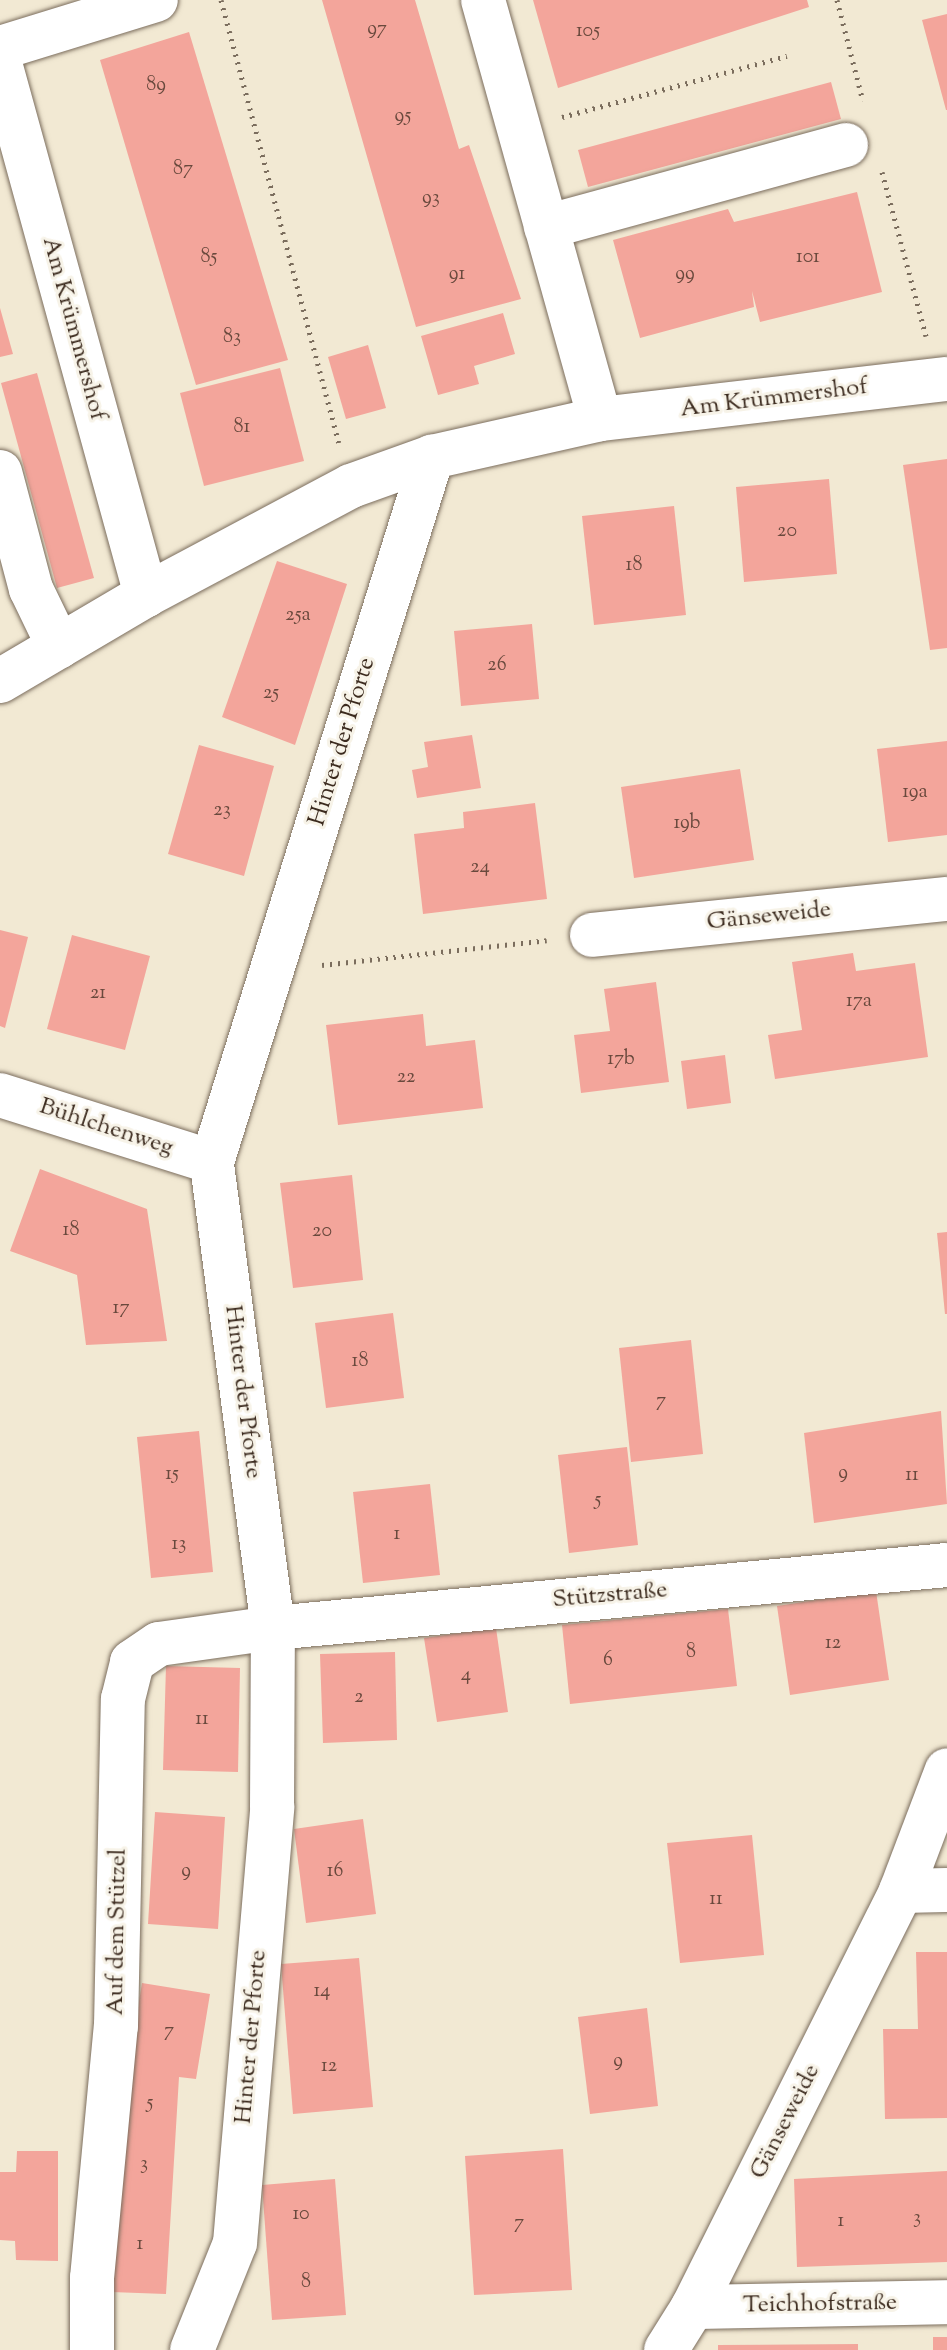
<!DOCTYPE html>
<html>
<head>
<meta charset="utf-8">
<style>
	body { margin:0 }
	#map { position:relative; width:947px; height:2350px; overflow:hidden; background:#f2e9d3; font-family:"Sorts Mill Goudy",serif }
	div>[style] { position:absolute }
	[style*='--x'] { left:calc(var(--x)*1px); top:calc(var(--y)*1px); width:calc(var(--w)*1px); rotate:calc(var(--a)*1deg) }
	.building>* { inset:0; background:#f3a59b }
	.path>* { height:5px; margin-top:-2.5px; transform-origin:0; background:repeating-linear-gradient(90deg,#7b6d5d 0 2px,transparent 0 8px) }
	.roads { filter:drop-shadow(0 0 2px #7b6d5d) drop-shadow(0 0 2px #7b6d5d) }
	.minor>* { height:44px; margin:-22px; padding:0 22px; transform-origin:22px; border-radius:22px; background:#fff }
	span { translate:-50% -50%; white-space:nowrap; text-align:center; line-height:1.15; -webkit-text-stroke:6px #f7f3e8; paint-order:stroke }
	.number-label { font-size:20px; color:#69493d }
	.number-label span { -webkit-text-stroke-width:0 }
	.street-label { font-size:24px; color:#3b2a1e }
</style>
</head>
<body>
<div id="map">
	<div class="building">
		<div style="clip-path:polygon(322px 0,415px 0,459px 149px,469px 145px,521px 299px,416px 327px)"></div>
		<div style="clip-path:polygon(533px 0,807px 0,809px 7px,558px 88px)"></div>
		<div style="clip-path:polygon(947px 14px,947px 110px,946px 110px,922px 20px)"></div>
		<div style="clip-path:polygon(189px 32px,288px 360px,196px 385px,100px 60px)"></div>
		<div style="clip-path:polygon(831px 82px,841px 119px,588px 187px,578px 150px)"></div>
		<div style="clip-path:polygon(857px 192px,882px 292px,760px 322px,752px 291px,754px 307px,640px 338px,613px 240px,728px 209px,734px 222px)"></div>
		<div style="clip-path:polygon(0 308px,13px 354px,0 357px)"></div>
		<div style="clip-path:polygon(503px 313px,515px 354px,474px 366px,479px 384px,438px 395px,421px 336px)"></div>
		<div style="clip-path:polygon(368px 345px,386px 408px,346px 419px,328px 357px)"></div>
		<div style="clip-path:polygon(280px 368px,304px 461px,204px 486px,180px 393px)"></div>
		<div style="clip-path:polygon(37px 373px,94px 578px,57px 588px,1px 383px)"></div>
		<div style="clip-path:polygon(947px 459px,947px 648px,930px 650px,903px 465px)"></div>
		<div style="clip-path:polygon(829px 479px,837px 574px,744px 582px,736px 487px)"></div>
		<div style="clip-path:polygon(674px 506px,686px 615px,594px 625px,582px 516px)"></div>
		<div style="clip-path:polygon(277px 561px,347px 584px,295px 745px,222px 717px)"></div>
		<div style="clip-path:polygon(532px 624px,539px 699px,461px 706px,454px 631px)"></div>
		<div style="clip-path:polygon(472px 735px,481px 788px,417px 798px,412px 770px,428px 767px,424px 742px)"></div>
		<div style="clip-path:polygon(947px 741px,947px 835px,888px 842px,877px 749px)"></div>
		<div style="clip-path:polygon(199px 745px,274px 766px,244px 876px,168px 854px)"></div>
		<div style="clip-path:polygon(740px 769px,754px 860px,634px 878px,621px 787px)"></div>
		<div style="clip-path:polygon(535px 803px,547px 899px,423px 914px,414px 834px,464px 828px,463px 812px)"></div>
		<div style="clip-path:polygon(0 930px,28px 937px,5px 1028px,0 1026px)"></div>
		<div style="clip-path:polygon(72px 935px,150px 956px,125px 1050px,47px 1029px)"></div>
		<div style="clip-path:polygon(853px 953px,856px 971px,915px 963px,928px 1057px,775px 1079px,768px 1035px,802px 1030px,792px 962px)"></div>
		<div style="clip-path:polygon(656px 982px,669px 1082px,581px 1093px,574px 1035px,610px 1031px,604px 989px)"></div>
		<div style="clip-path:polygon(423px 1014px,426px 1046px,475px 1040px,483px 1108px,338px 1125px,326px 1025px)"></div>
		<div style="clip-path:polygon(725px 1055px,731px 1103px,687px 1109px,681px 1061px)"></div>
		<div style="clip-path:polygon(40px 1169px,147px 1209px,167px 1341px,86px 1345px,77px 1275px,10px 1251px)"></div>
		<div style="clip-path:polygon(352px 1175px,363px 1280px,293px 1288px,280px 1183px)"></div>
		<div style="clip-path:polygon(947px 1232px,947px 1314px,945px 1314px,937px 1233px)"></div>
		<div style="clip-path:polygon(393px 1313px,404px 1398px,326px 1408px,315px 1323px)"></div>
		<div style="clip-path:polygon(691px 1340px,703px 1454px,631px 1462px,619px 1348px)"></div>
		<div style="clip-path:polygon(941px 1411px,947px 1504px,814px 1523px,804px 1433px)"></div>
		<div style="clip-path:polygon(199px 1431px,213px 1572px,151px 1578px,137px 1437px)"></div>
		<div style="clip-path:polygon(627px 1447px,638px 1545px,569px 1553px,558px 1455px)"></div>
		<div style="clip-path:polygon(430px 1484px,440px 1575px,363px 1583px,353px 1492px)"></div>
		<div style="clip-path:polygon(876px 1591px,889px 1680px,790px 1695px,777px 1606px)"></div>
		<div style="clip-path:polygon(728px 1609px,737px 1686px,570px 1704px,562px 1625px)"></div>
		<div style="clip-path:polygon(496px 1628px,508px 1712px,437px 1722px,424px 1638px)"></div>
		<div style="clip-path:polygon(395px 1652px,397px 1740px,323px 1743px,320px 1654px)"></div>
		<div style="clip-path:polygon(166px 1666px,240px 1668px,238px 1772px,163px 1770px)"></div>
		<div style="clip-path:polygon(155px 1812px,225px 1817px,218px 1929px,148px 1924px)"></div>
		<div style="clip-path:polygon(363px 1819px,376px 1914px,306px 1923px,294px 1829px)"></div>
		<div style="clip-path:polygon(752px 1835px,764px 1955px,680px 1963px,667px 1843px)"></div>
		<div style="clip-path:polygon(916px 1952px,947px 1952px,947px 2118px,885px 2119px,883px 2029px,918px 2029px)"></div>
		<div style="clip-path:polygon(359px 1958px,373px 2107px,293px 2114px,281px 1964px)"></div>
		<div style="clip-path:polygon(142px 1983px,210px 1994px,196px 2079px,179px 2077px,166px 2294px,111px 2292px,128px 2069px)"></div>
		<div style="clip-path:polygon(647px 2008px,658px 2106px,590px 2114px,578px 2017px)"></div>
		<div style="clip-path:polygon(563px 2149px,572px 2290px,474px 2295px,465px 2156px)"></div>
		<div style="clip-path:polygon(17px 2151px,58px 2151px,58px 2261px,16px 2260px,15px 2241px,0 2240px,0 2172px,16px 2172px)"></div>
		<div style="clip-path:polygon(947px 2171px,947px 2262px,797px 2267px,794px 2179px)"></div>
		<div style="clip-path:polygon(335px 2179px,346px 2315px,272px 2320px,262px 2185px)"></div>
		<div style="clip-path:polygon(933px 2337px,947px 2337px,947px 2350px,933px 2350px)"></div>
		<div style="clip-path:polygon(858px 2344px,858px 2350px,718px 2350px,718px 2345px)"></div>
	</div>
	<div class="path">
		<div style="--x:221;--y:0;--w:458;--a:75.1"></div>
		<div style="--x:837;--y:0;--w:104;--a:75.6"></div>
		<div style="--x:562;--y:117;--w:233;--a:-15.2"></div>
		<div style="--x:882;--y:172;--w:170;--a:75"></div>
		<div style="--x:322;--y:965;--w:226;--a:-6.3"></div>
	</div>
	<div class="roads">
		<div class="minor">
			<div style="--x:483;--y:0;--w:435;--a:74.4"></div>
			<div style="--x:0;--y:48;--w:163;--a:-17.1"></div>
			<div style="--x:0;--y:63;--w:552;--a:74.65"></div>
			<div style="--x:546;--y:227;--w:311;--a:-15.3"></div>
			<div style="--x:0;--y:472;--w:121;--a:75.2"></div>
			<div style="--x:31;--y:589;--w:64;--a:64.2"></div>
			<div style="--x:0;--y:681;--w:169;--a:-30.5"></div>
			<div style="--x:146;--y:595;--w:232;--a:-28"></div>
			<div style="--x:351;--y:486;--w:86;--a:-19.7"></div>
			<div style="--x:432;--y:457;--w:172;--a:-12.7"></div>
			<div style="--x:600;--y:419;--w:349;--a:-6.6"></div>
			<div style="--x:592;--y:935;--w:357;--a:-5.8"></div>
			<div style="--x:0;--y:1095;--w:222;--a:17.5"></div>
			<div style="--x:901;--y:1891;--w:46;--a:-1.2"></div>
			<div style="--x:693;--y:2307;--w:254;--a:-1.1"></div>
			<div style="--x:92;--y:2350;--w:72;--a:-90"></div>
			<div style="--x:92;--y:2278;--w:253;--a:-84.6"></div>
			<div style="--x:116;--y:2026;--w:327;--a:-88.8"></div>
			<div style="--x:123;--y:1699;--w:38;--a:-76"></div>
			<div style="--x:132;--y:1662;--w:32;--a:-34"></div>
			<div style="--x:159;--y:1644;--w:115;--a:-8"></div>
			<div style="--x:273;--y:1628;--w:677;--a:-5.34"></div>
			<div style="--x:192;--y:2350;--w:115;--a:-68.1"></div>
			<div style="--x:235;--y:2243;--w:438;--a:-85.1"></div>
			<div style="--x:272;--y:1807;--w:179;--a:-89.7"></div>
			<div style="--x:273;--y:1628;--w:470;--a:-97.5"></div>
			<div style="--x:212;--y:1162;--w:739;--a:-72.67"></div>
			<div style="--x:666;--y:2350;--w:51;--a:-57.9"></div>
			<div style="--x:693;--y:2307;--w:465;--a:-63.4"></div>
			<div style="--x:901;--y:1891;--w:129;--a:-69.2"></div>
		</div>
	</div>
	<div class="number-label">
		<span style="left:377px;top:29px">97</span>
		<span style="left:588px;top:31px">105</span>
		<span style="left:156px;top:85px">89</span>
		<span style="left:403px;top:116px">95</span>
		<span style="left:183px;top:169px">87</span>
		<span style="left:431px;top:198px">93</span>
		<span style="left:209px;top:257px">85</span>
		<span style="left:808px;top:257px">101</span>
		<span style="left:457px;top:274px">91</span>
		<span style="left:685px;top:274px">99</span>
		<span style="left:232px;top:337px">83</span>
		<span style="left:242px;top:427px">81</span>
		<span style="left:787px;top:531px">20</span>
		<span style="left:634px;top:565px">18</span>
		<span style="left:298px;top:615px">25a</span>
		<span style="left:497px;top:665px">26</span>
		<span style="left:271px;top:693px">25</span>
		<span style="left:915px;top:792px">19a</span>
		<span style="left:222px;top:810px">23</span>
		<span style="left:687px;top:823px">19b</span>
		<span style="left:480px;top:867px">24</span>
		<span style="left:98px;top:993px">21</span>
		<span style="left:859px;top:1001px">17a</span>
		<span style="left:621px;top:1059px">17b</span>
		<span style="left:406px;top:1077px">22</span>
		<span style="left:71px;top:1230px">18</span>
		<span style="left:322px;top:1231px">20</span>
		<span style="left:121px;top:1308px">17</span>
		<span style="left:360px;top:1361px">18</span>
		<span style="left:661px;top:1401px">7</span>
		<span style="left:843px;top:1473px">9</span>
		<span style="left:172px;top:1474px">15</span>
		<span style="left:912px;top:1475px">11</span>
		<span style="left:598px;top:1500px">5</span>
		<span style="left:397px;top:1534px">1</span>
		<span style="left:179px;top:1544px">13</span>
		<span style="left:833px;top:1643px">12</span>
		<span style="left:691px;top:1652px">8</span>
		<span style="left:608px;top:1660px">6</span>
		<span style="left:466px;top:1675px">4</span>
		<span style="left:359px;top:1697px">2</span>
		<span style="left:202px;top:1719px">11</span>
		<span style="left:186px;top:1871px">9</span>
		<span style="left:335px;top:1871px">16</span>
		<span style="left:716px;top:1899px">11</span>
		<span style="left:322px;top:1991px">14</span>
		<span style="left:169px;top:2031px">7</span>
		<span style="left:618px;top:2061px">9</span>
		<span style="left:329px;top:2066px">12</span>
		<span style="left:150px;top:2103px">5</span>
		<span style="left:144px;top:2164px">3</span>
		<span style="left:301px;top:2214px">10</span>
		<span style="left:917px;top:2218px">3</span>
		<span style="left:841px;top:2221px">1</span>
		<span style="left:519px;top:2223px">7</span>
		<span style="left:140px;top:2244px">1</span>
		<span style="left:306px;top:2282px">8</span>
	</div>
	<div class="street-label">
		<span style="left:73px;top:329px;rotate:75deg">Am Krümmershof</span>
		<span style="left:774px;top:399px;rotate:-7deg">Am Krümmershof</span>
		<span style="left:343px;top:742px;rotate:-73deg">Hinter der Pforte</span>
		<span style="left:769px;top:917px;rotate:-6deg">Gänseweide</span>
		<span style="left:106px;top:1128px;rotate:18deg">Bühlchenweg</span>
		<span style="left:242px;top:1392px;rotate:83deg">Hinter der Pforte</span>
		<span style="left:610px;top:1596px;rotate:-5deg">Stützstraße</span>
		<span style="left:118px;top:1932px;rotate:-89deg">Auf dem Stützel</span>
		<span style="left:252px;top:2037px;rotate:-85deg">Hinter der Pforte</span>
		<span style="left:786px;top:2122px;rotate:-63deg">Gänseweide</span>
		<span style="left:820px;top:2305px;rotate:-1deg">Teichhofstraße</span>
	</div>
</div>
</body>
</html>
